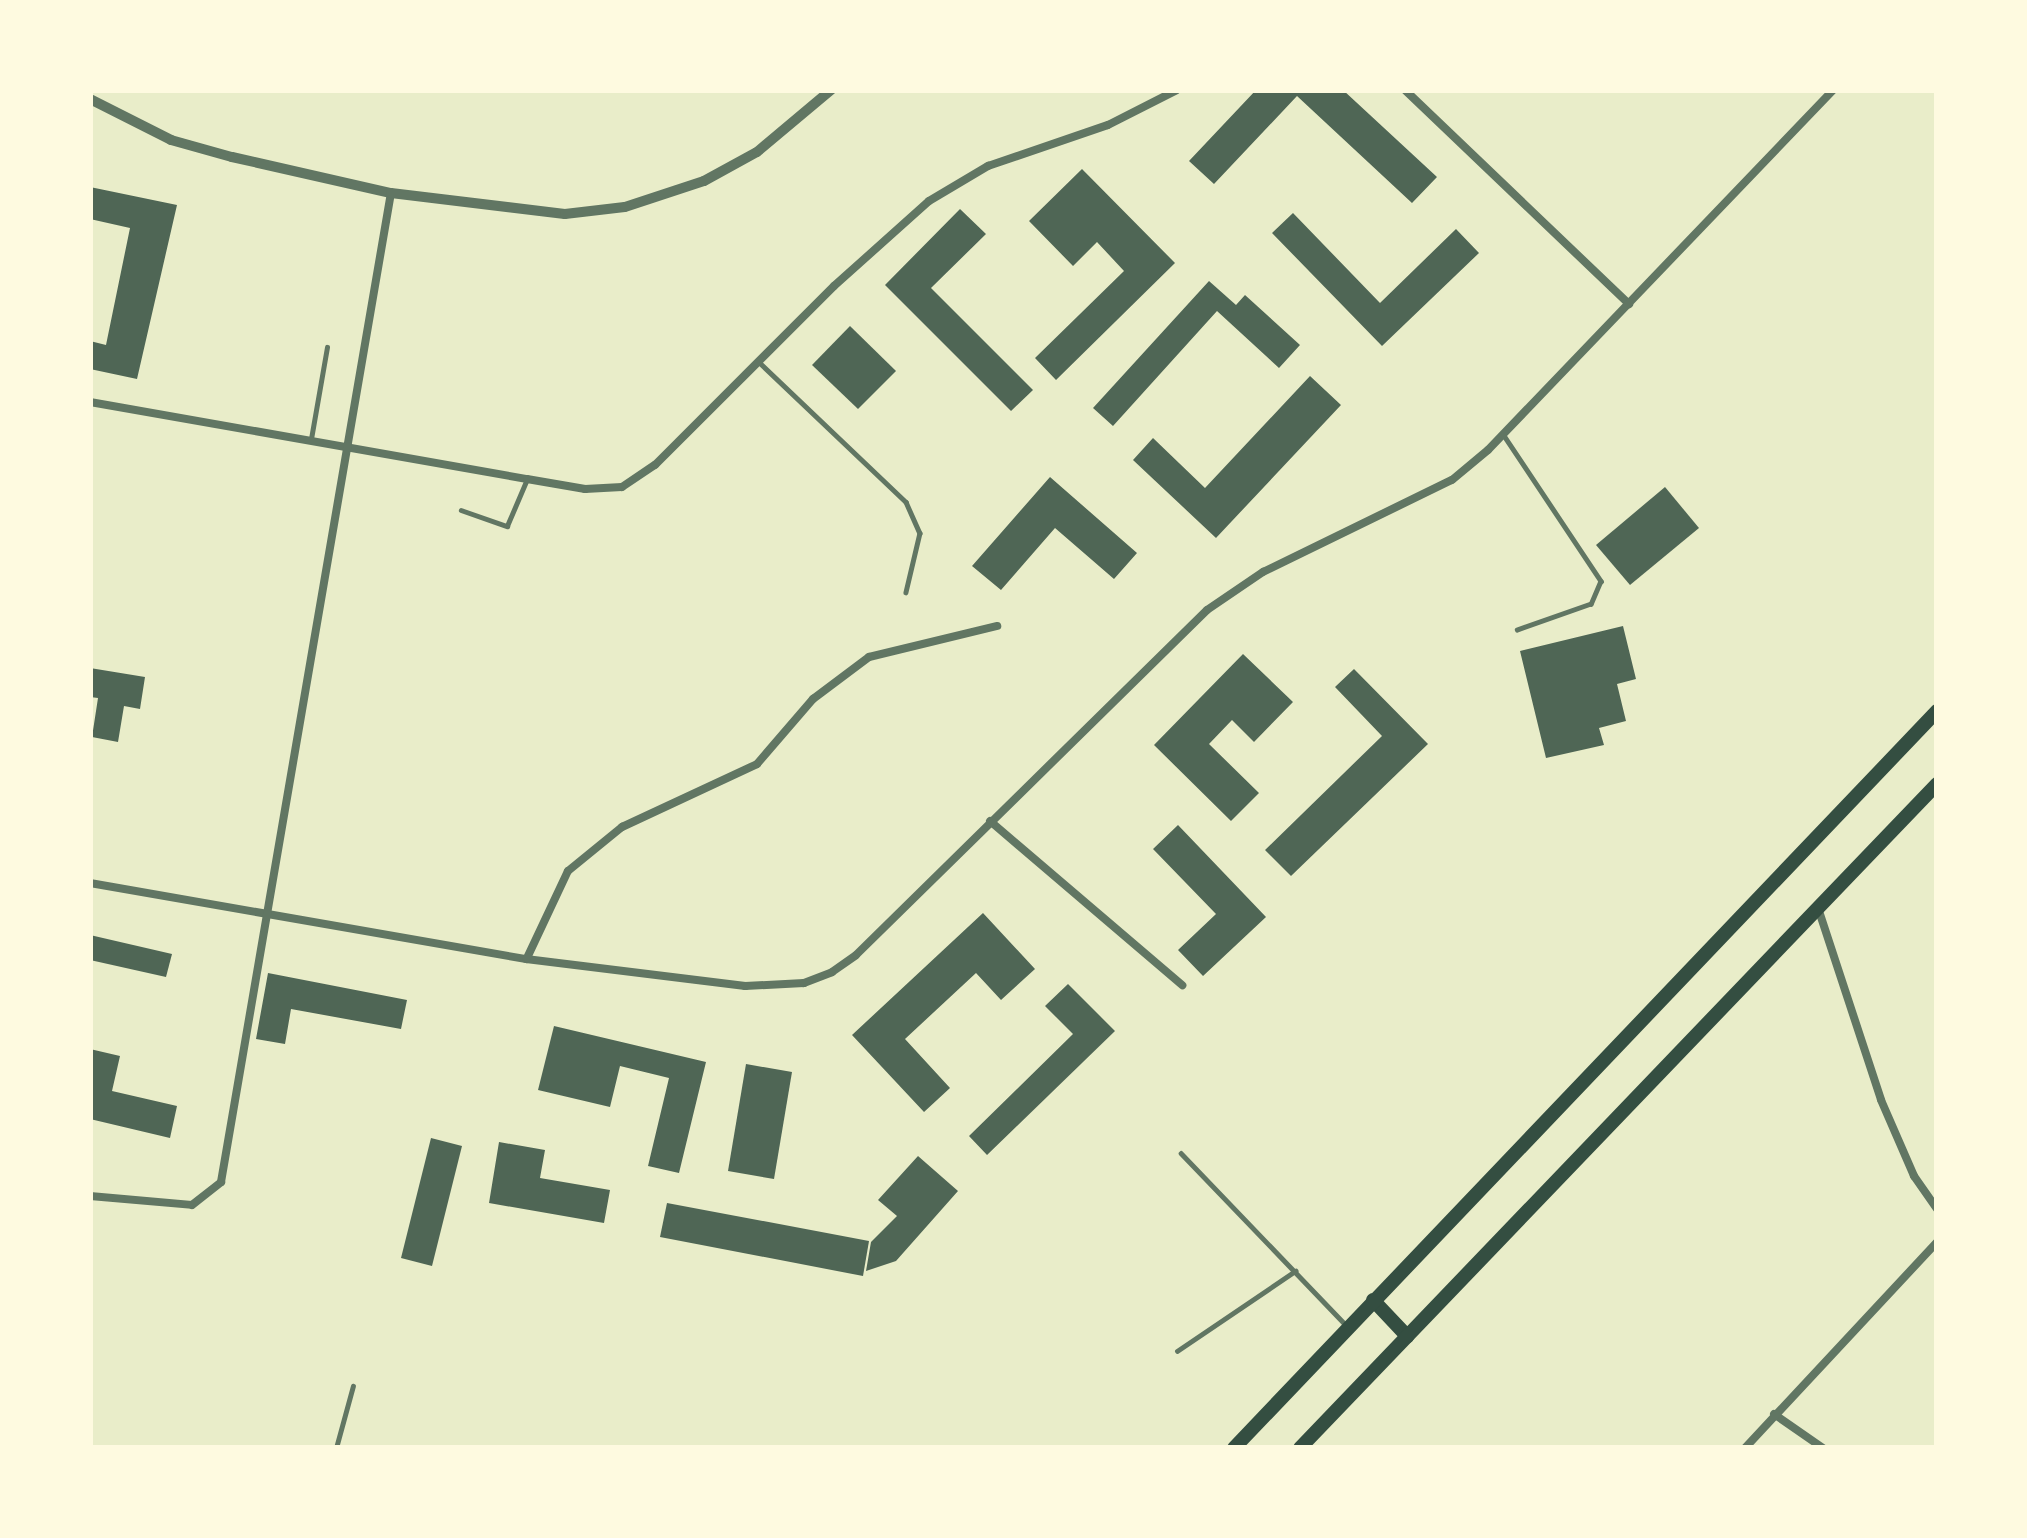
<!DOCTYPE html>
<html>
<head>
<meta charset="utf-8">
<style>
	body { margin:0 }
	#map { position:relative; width:2027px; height:1538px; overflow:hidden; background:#e9edc9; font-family:Spectral,serif }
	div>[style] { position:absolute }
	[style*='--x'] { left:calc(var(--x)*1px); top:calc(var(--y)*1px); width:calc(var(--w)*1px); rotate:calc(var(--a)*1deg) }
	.building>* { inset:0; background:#4f6655 }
	.service>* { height:4.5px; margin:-2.25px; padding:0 2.25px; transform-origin:2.25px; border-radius:2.25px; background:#617663 }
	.minor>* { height:8px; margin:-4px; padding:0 4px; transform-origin:4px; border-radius:4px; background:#617663 }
	.tertiary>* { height:10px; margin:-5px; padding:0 5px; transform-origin:5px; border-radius:5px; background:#617663 }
	.trunk>* { height:14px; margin:-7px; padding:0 7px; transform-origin:7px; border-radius:7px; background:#344e41 }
	span { translate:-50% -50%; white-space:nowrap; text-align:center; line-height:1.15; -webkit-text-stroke:12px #fefae0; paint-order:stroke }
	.frame { position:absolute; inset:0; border:93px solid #fefae0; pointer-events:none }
</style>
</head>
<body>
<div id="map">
	<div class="building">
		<div style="clip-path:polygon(1256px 90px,1343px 90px,1437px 177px,1412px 203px,1297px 96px,1214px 184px,1189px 161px)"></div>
		<div style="clip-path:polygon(1082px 169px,1175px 263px,1056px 380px,1035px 358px,1124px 271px,1097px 242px,1073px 266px,1029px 221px)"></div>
		<div style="clip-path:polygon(90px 187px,177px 205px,137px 379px,90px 369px,90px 341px,106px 345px,130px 228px,90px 219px)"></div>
		<div style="clip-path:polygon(960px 209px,986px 234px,931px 288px,1033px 390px,1011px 411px,885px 285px)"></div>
		<div style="clip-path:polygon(1293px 213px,1380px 303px,1456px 229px,1479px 253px,1382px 346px,1272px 233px)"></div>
		<div style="clip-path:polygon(1209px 281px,1236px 305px,1245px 295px,1300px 345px,1279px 368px,1217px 311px,1113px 426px,1093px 408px)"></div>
		<div style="clip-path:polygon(850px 326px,896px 371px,858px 409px,812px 365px)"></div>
		<div style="clip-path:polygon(1310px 376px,1341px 405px,1216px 538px,1133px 460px,1153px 438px,1205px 488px)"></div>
		<div style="clip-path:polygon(1050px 477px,1137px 553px,1114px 579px,1055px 528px,1001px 590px,972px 566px)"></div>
		<div style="clip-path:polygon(1665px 487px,1699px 528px,1630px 585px,1596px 545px)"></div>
		<div style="clip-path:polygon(1623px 626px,1636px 679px,1617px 684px,1626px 721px,1599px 728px,1604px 745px,1546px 758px,1520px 651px)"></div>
		<div style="clip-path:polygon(1243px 654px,1293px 702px,1254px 742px,1232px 720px,1209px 744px,1259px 793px,1231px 821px,1154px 745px)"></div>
		<div style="clip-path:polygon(90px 668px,145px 677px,140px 709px,124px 706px,118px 742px,92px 737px,98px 698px,90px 697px)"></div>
		<div style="clip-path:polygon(1354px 669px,1428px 744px,1291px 876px,1265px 850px,1382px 736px,1335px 687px)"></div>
		<div style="clip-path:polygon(1178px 825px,1266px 917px,1203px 976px,1178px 950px,1216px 914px,1153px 849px)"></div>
		<div style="clip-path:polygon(983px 913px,1035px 969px,1001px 1000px,976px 973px,905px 1039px,950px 1088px,924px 1112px,852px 1035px)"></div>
		<div style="clip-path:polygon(90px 935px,172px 954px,166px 977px,90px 960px)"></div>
		<div style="clip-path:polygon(268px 973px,407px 1000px,401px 1029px,291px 1009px,285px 1044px,256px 1039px)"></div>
		<div style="clip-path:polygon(1068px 984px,1115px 1031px,987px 1155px,969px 1136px,1073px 1034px,1045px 1006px)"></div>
		<div style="clip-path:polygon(554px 1026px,706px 1062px,679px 1173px,648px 1166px,669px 1078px,620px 1066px,610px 1107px,538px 1090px)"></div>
		<div style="clip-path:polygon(90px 1049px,120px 1056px,112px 1091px,177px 1106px,170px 1138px,90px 1119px)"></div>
		<div style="clip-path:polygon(746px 1064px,792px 1072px,774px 1179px,728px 1171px)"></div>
		<div style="clip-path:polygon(431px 1138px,462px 1146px,432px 1266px,401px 1258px)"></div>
		<div style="clip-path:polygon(499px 1142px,545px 1150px,540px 1178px,610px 1190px,604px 1223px,489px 1203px)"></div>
		<div style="clip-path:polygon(918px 1156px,958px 1191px,896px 1261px,866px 1271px,871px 1242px,897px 1216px,878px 1200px)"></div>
		<div style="clip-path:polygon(667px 1203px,869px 1241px,863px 1276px,660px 1237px)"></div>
	</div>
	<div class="service">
		<div style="--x:759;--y:362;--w:203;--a:43.6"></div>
		<div style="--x:906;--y:502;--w:34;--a:66"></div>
		<div style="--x:920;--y:533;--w:61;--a:103.3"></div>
		<div style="--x:1503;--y:434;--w:177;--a:56.3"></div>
		<div style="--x:1601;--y:581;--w:25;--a:113"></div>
		<div style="--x:1591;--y:604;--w:78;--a:160.6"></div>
		<div style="--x:311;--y:439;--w:93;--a:-80.1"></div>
		<div style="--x:461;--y:510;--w:49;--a:19.2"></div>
		<div style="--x:507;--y:526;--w:51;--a:-66.9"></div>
		<div style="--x:1181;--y:1153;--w:241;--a:46.2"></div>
		<div style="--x:1177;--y:1351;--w:143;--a:-34.1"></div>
		<div style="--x:336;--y:1448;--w:64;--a:-74.7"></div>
	</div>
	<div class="minor">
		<div style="--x:1405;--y:90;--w:310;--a:43.7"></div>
		<div style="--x:90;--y:402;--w:444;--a:10"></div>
		<div style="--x:527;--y:479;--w:59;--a:9.8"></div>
		<div style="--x:585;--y:489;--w:37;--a:-3"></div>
		<div style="--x:622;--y:487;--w:40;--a:-34"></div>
		<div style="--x:655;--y:465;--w:253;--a:-45"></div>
		<div style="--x:834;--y:286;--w:127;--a:-41.8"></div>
		<div style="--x:929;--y:201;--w:69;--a:-30.7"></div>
		<div style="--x:988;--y:166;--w:127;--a:-18.9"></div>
		<div style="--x:1108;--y:125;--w:77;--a:-26.9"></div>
		<div style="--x:990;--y:821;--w:253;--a:40.5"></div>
		<div style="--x:90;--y:883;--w:443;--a:9.9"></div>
		<div style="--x:526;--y:959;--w:221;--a:7"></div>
		<div style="--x:745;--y:986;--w:59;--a:-2.9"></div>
		<div style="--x:804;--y:983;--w:30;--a:-21"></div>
		<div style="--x:832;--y:972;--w:29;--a:-35"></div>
		<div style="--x:856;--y:955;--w:492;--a:-44.5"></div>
		<div style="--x:1207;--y:610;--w:68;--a:-34.2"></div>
		<div style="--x:1263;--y:572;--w:210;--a:-26"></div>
		<div style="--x:1452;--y:480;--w:47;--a:-39.8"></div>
		<div style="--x:1488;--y:450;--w:499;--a:-46.2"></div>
		<div style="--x:1819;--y:911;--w:199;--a:71.8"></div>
		<div style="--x:1881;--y:1100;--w:83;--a:66.5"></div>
		<div style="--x:1914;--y:1176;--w:40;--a:55.1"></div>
		<div style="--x:527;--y:958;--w:96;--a:-64.8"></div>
		<div style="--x:568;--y:871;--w:70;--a:-39.2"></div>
		<div style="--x:622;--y:827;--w:149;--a:-25"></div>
		<div style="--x:757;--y:764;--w:86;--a:-49.3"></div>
		<div style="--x:813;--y:699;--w:70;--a:-36.9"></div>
		<div style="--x:869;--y:657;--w:132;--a:-13.6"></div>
		<div style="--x:90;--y:1196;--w:102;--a:5"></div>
		<div style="--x:192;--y:1205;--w:37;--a:-38"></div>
		<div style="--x:221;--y:1182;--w:1004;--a:-80.25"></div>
		<div style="--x:1774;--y:1414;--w:60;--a:34.8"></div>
		<div style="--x:1745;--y:1448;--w:282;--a:-47"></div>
	</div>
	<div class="tertiary">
		<div style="--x:90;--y:99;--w:91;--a:26.8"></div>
		<div style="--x:171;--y:140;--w:63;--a:15.6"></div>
		<div style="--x:232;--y:157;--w:163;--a:12.8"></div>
		<div style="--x:391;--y:193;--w:175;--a:6.9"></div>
		<div style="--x:565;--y:214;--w:60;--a:-6.7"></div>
		<div style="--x:625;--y:207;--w:83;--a:-18.2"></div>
		<div style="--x:704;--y:181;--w:60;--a:-28.7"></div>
		<div style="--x:757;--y:152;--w:97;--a:-40"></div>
	</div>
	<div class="trunk">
		<div style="--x:1373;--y:1300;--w:50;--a:46.6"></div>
		<div style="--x:1234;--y:1448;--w:1019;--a:-46.35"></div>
		<div style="--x:1300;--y:1448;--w:920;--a:-46.19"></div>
	</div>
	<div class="frame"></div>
</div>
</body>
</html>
